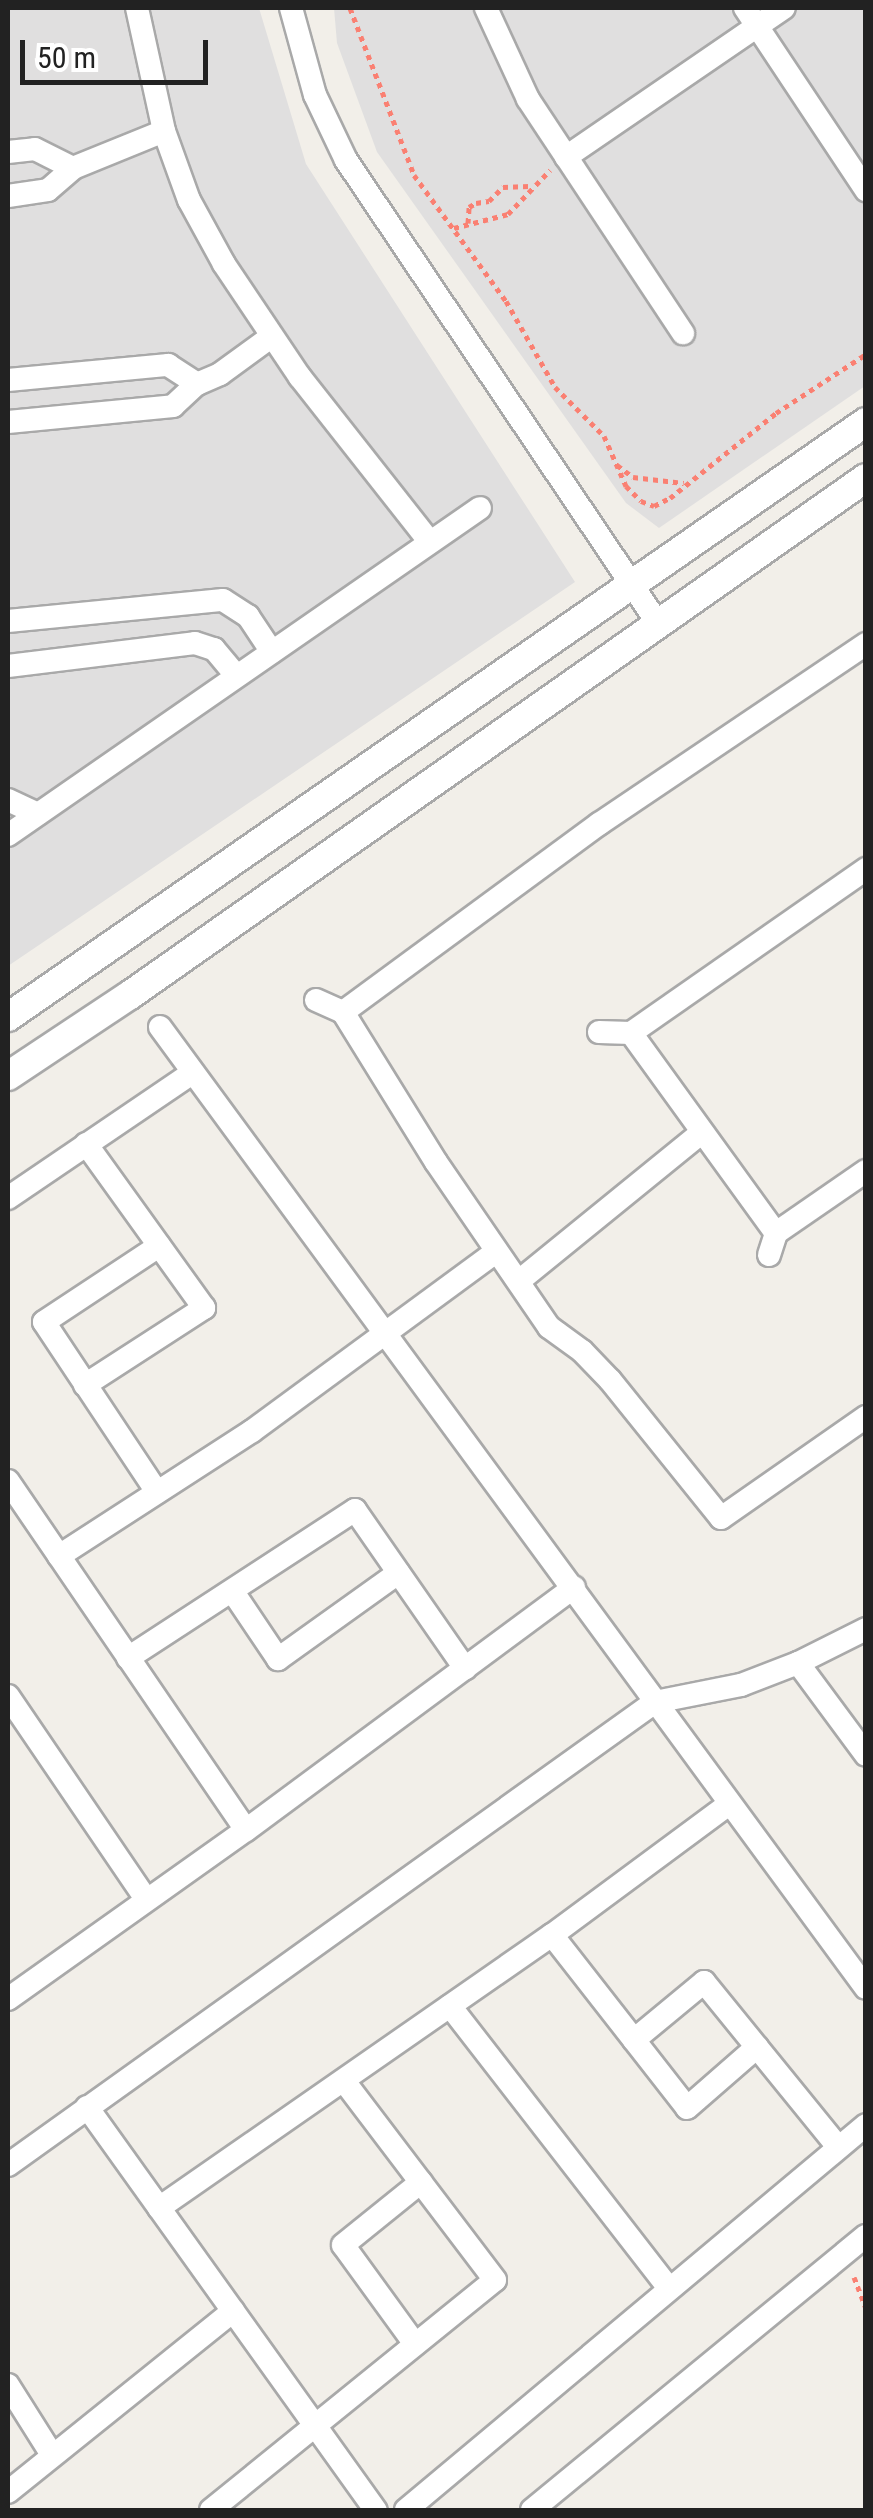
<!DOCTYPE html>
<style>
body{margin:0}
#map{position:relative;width:873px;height:2518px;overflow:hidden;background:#f2efe9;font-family:"Roboto Condensed",sans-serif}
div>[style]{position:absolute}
.residential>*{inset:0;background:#e0dfdf}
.path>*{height:5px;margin-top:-2.5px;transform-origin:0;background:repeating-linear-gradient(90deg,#fa8072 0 5px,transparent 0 10px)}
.roads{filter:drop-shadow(2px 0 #a9a9a9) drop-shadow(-2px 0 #a9a9a9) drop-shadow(0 2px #a9a9a9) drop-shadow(0 -2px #a9a9a9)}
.minor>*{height:22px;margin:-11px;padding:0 11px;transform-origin:11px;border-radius:11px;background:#fff}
.tertiary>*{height:28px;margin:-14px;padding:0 14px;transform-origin:14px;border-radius:14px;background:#fff}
span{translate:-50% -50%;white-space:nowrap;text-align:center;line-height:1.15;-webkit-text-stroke:8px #fff;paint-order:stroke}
.frame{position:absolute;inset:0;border:10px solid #222;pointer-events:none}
.scale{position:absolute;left:20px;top:40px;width:188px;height:45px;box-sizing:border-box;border:5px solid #222;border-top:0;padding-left:12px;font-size:30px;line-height:35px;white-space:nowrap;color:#222;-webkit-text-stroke:8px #fff;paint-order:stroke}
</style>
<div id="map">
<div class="residential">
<i style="clip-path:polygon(8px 8px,259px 8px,306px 164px,575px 582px,8px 966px)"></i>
<i style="clip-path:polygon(334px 8px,865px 8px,865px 386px,659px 528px,626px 503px,377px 152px,337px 43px)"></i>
</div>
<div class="path">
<i style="left:350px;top:8px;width:179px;rotate:69deg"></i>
<i style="left:414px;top:175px;width:156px;rotate:53.9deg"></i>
<i style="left:506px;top:301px;width:99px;rotate:60.3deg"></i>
<i style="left:555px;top:387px;width:69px;rotate:45deg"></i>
<i style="left:604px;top:436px;width:55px;rotate:66.3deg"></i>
<i style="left:626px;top:486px;width:21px;rotate:45deg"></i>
<i style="left:641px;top:501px;width:14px;rotate:21deg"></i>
<i style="left:654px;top:506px;width:18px;rotate:-27deg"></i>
<i style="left:670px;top:498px;width:136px;rotate:-38.7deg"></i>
<i style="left:776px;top:413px;width:108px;rotate:-33.2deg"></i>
<i style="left:468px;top:223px;width:16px;rotate:-86deg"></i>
<i style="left:469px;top:207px;width:8px;rotate:-30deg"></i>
<i style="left:476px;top:203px;width:13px;rotate:-9deg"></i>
<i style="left:489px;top:201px;width:20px;rotate:-45deg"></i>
<i style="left:503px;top:187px;width:27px;rotate:-2deg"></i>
<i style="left:454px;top:228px;width:56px;rotate:-14.5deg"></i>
<i style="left:508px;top:214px;width:61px;rotate:-46.3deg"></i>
<i style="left:617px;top:465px;width:20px;rotate:37deg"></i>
<i style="left:633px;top:477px;width:51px;rotate:6.7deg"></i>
<i style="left:854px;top:2277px;width:34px;rotate:69deg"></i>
</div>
<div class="roads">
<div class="minor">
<i style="left:137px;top:8px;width:126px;rotate:77.6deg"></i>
<i style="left:164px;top:131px;width:73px;rotate:70.1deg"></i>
<i style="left:189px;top:200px;width:73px;rotate:61.3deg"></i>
<i style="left:224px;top:264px;width:136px;rotate:56.1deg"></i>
<i style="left:300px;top:377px;width:210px;rotate:51.8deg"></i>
<i style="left:291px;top:8px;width:90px;rotate:74.6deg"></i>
<i style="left:315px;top:95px;width:72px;rotate:64.5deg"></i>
<i style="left:346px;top:160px;width:557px;rotate:56.05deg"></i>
<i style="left:486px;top:8px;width:100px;rotate:65.2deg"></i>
<i style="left:528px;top:99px;width:281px;rotate:56.5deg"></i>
<i style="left:745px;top:8px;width:219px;rotate:56.4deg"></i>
<i style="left:8px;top:152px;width:27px;rotate:-6deg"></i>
<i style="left:35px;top:149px;width:42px;rotate:26.6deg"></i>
<i style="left:566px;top:157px;width:264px;rotate:-34.4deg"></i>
<i style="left:8px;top:196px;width:40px;rotate:-8.5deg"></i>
<i style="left:48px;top:190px;width:33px;rotate:-41deg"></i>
<i style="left:73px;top:168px;width:98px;rotate:-22.1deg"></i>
<i style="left:8px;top:380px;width:161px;rotate:-5.4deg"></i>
<i style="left:168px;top:365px;width:35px;rotate:33deg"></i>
<i style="left:8px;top:422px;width:166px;rotate:-5.5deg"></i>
<i style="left:173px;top:406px;width:33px;rotate:-43deg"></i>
<i style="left:197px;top:384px;width:25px;rotate:-23deg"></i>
<i style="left:220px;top:374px;width:63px;rotate:-36deg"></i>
<i style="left:8px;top:621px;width:216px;rotate:-5.6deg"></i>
<i style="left:223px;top:600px;width:30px;rotate:33deg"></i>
<i style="left:248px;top:616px;width:43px;rotate:56.3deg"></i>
<i style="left:8px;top:666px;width:188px;rotate:-7deg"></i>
<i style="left:195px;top:643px;width:20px;rotate:18deg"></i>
<i style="left:214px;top:649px;width:35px;rotate:50deg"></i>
<i style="left:8px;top:800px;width:33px;rotate:25deg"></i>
<i style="left:8px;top:835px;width:574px;rotate:-34.71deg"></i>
<i style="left:316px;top:1000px;width:30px;rotate:24deg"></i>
<i style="left:343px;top:1012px;width:176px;rotate:58.2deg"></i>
<i style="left:436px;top:1162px;width:200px;rotate:55.6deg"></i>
<i style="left:549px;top:1327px;width:41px;rotate:36deg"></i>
<i style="left:582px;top:1351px;width:40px;rotate:46deg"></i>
<i style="left:610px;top:1380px;width:177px;rotate:51.2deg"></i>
<i style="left:721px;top:1518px;width:177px;rotate:-34.9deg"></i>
<i style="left:343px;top:1012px;width:318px;rotate:-36.3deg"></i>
<i style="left:599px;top:824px;width:322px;rotate:-34deg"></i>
<i style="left:160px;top:1027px;width:1192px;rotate:53.7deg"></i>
<i style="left:599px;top:1032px;width:32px;rotate:2deg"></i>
<i style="left:631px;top:1033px;width:287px;rotate:-34.9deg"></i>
<i style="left:631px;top:1033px;width:247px;rotate:54.1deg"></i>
<i style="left:8px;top:1198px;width:222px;rotate:-34.2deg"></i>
<i style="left:769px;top:1255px;width:23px;rotate:-72deg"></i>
<i style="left:776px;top:1233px;width:109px;rotate:-34.6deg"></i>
<i style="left:519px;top:1281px;width:233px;rotate:-39.1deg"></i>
<i style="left:85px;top:1385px;width:142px;rotate:-32.9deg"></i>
<i style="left:204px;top:1308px;width:202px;rotate:-125.7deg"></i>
<i style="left:8px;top:1481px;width:422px;rotate:55.7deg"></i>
<i style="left:157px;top:1492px;width:204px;rotate:-123.6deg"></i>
<i style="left:44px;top:1322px;width:138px;rotate:-33.5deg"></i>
<i style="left:59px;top:1556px;width:230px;rotate:-32.9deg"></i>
<i style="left:252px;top:1431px;width:303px;rotate:-36.3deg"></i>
<i style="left:233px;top:1592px;width:81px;rotate:56.1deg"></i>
<i style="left:278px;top:1659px;width:148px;rotate:-35.6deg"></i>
<i style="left:128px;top:1658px;width:271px;rotate:-33.1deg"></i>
<i style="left:355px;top:1510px;width:193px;rotate:55.2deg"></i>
<i style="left:798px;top:1663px;width:114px;rotate:53.5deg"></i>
<i style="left:8px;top:1696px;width:245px;rotate:55.8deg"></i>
<i style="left:552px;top:1935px;width:219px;rotate:52deg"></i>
<i style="left:687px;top:2108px;width:93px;rotate:-41.1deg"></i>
<i style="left:8px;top:1999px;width:292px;rotate:-35.4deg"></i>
<i style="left:246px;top:1830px;width:408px;rotate:-36.5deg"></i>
<i style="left:450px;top:2006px;width:356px;rotate:52.2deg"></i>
<i style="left:634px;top:2040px;width:91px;rotate:-39.6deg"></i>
<i style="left:704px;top:1982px;width:213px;rotate:50.9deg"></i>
<i style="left:87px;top:2107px;width:496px;rotate:54.4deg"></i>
<i style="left:8px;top:2165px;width:796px;rotate:-35.59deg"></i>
<i style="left:655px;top:1702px;width:88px;rotate:-11.2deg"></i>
<i style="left:741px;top:1685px;width:61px;rotate:-21.1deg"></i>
<i style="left:798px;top:1663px;width:76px;rotate:-26.6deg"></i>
<i style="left:159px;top:2208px;width:479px;rotate:-34.8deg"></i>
<i style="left:552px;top:1935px;width:219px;rotate:-36.5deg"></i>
<i style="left:415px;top:2344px;width:122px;rotate:-126deg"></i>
<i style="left:343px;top:2245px;width:100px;rotate:-38.9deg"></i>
<i style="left:8px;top:2385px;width:83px;rotate:57.8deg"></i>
<i style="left:8px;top:2492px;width:289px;rotate:-38.8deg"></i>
<i style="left:211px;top:2510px;width:365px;rotate:-39deg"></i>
<i style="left:495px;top:2280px;width:250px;rotate:-127.2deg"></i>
<i style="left:406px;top:2510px;width:600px;rotate:-39.93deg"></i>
<i style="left:532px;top:2510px;width:432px;rotate:-39.4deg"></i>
</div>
<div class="tertiary">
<i style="left:8px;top:1017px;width:1044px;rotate:-34.74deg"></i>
<i style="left:8px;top:1076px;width:146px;rotate:-33.6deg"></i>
<i style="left:130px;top:995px;width:899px;rotate:-35.09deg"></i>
</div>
</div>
<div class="frame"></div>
<div class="scale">50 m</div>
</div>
